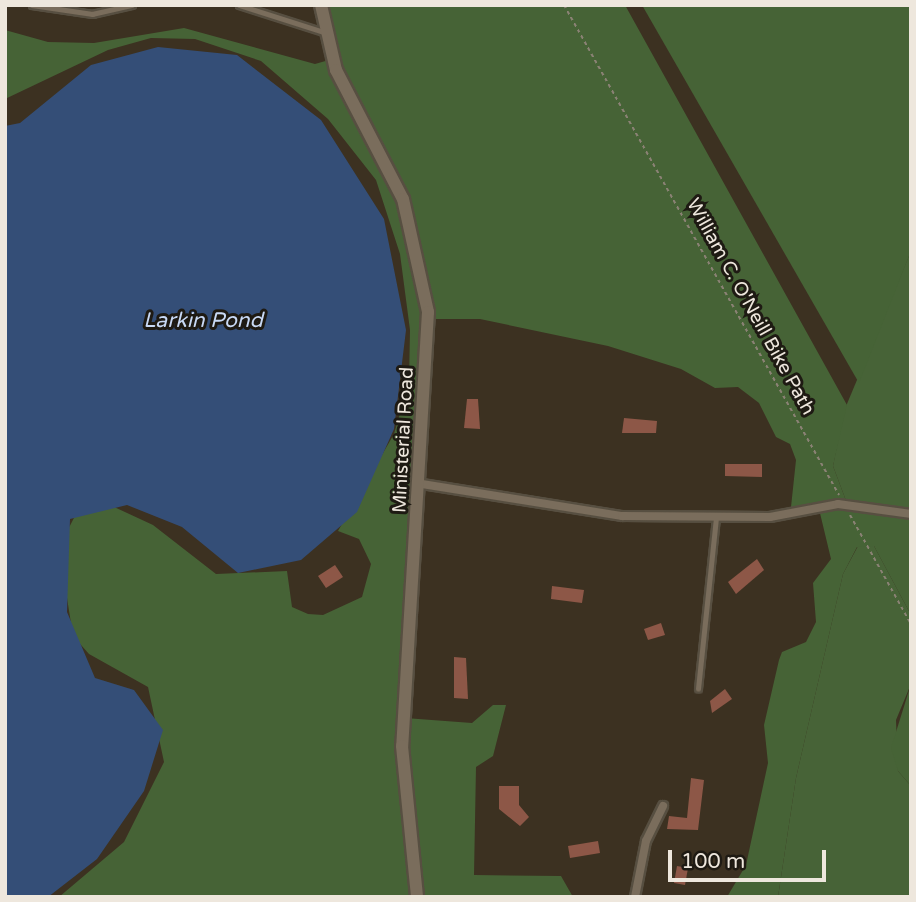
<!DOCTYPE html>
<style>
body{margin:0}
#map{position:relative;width:916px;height:902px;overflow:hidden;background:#3c3121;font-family:"Varela Round",sans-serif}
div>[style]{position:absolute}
.green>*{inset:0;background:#476337}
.forest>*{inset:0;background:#466336}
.water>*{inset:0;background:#344e77}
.building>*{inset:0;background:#8d5747}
.path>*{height:2px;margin-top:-1px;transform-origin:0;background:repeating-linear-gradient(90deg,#8b8275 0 3.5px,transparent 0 7px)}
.roads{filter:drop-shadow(2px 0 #574f41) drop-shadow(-2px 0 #574f41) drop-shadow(0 2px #574f41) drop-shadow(0 -2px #574f41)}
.lane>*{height:4.5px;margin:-2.25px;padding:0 2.25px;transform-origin:2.25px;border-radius:2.25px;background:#7a6d5c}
.street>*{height:8px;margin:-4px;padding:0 4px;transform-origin:4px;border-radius:4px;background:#7a6d5c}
.secondary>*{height:12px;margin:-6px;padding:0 6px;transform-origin:6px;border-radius:6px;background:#7a6d5c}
span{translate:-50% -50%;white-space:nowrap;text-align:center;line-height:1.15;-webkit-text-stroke:6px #1e1a13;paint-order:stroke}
.street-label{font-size:19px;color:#eee7dd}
.water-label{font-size:21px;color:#c8d9f5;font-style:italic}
.frame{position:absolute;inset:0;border:7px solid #eee7dd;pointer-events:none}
.scale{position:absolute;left:668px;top:850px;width:158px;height:32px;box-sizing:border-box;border:4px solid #eee7dd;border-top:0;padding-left:9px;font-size:21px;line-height:24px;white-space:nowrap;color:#eee7dd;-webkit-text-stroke:5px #1e1a13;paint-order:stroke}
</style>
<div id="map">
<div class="green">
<i style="clip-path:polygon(911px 251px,911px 517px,848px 506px,833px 466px,844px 411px)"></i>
<i style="clip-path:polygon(858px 546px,874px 546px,911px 615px,911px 684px,896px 720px,898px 771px,911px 786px,911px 897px,778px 897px,796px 778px,843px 574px)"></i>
</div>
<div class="forest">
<i style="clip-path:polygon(321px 5px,625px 5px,847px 405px,833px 466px,848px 506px,911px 517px,911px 615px,874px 546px,857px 547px,843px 574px,796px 778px,778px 897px,727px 897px,746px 865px,768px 763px,764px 725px,779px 660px,782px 652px,806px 642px,816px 622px,813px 583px,831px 559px,819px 509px,791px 507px,796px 460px,790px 444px,776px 437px,759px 403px,738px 387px,715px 388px,681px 369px,608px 346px,480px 319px,435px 319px,428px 334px,405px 718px,472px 723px,493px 705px,506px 705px,493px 756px,476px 767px,474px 875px,561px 876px,573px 897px,59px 897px,124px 842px,164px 762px,148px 687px,89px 654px,73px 636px,59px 547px,76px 514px,112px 506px,153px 525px,216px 574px,287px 571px,292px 607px,308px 614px,323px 615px,362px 597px,371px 564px,359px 539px,338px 531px,394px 434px,409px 382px,410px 330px,400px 254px,376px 180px,328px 119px,261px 61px,195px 39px,151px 38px,108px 50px,5px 99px,5px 30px,48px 42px,94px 43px,184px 28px,315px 64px,329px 60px)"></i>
<i style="clip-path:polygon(642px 5px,911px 5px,911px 251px,859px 383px)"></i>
<i style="clip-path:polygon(911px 684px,911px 786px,898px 771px,891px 748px)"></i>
</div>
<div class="water">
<i style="clip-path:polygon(158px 47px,237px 55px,321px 120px,384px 219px,406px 330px,394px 429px,357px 512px,301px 560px,238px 573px,182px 527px,127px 505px,70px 519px,67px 612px,95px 678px,134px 690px,163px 730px,144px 791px,97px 859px,48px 897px,5px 897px,5px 126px,20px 123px,91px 65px)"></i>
</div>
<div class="building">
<i style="clip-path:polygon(467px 399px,478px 399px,480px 429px,464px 428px)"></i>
<i style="clip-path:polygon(624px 418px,657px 421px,656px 433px,622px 433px)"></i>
<i style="clip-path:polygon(725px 464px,762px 464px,762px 477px,725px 476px)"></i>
<i style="clip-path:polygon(757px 559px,764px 570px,736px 594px,728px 582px)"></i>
<i style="clip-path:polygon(335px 565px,343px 577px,326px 588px,318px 576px)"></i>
<i style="clip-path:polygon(552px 586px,584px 590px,582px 603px,551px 599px)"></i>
<i style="clip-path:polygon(661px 623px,665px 635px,648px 640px,644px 629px)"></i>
<i style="clip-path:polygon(454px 657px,466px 658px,468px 699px,454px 698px)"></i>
<i style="clip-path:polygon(725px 689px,732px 699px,712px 713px,710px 701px)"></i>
<i style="clip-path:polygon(691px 778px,704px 780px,698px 830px,667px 829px,669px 816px,687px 818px)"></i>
<i style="clip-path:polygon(499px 786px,519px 786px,519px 805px,529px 817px,520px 826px,499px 809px)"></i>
<i style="clip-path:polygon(598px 841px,600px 853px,570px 858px,568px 846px)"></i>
<i style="clip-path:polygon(677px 866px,688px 868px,685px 885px,674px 883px)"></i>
</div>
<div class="path">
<i style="left:564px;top:5px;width:562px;rotate:60.7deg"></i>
<i style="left:850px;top:515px;width:125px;rotate:60.8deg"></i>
</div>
<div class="roads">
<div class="lane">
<i style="left:32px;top:5px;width:61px;rotate:8.5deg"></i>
<i style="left:92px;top:14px;width:41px;rotate:-12.7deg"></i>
<i style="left:239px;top:5px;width:89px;rotate:17.6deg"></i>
<i style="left:698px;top:689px;width:172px;rotate:-84deg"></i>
</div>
<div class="street">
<i style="left:422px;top:484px;width:203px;rotate:9.1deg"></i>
<i style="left:622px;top:516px;width:148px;rotate:0.4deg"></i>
<i style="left:770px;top:517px;width:69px;rotate:-10.8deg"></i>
<i style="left:838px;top:504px;width:74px;rotate:7.8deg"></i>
<i style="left:635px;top:897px;width:57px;rotate:-78.9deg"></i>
<i style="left:646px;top:841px;width:39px;rotate:-64deg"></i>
</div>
<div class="secondary">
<i style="left:321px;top:5px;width:67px;rotate:77deg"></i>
<i style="left:336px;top:70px;width:145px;rotate:62.6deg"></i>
<i style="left:403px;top:199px;width:116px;rotate:77.5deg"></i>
<i style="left:428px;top:312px;width:435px;rotate:93.4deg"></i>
<i style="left:402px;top:746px;width:152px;rotate:84.3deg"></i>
</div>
</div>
<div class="street-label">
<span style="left:750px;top:307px;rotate:61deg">William C. O'Neill Bike Path</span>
<span style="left:404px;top:440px;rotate:-87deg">Ministerial Road</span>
</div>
<div class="water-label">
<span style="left:203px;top:321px">Larkin Pond</span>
</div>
<div class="frame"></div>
<div class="scale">100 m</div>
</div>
